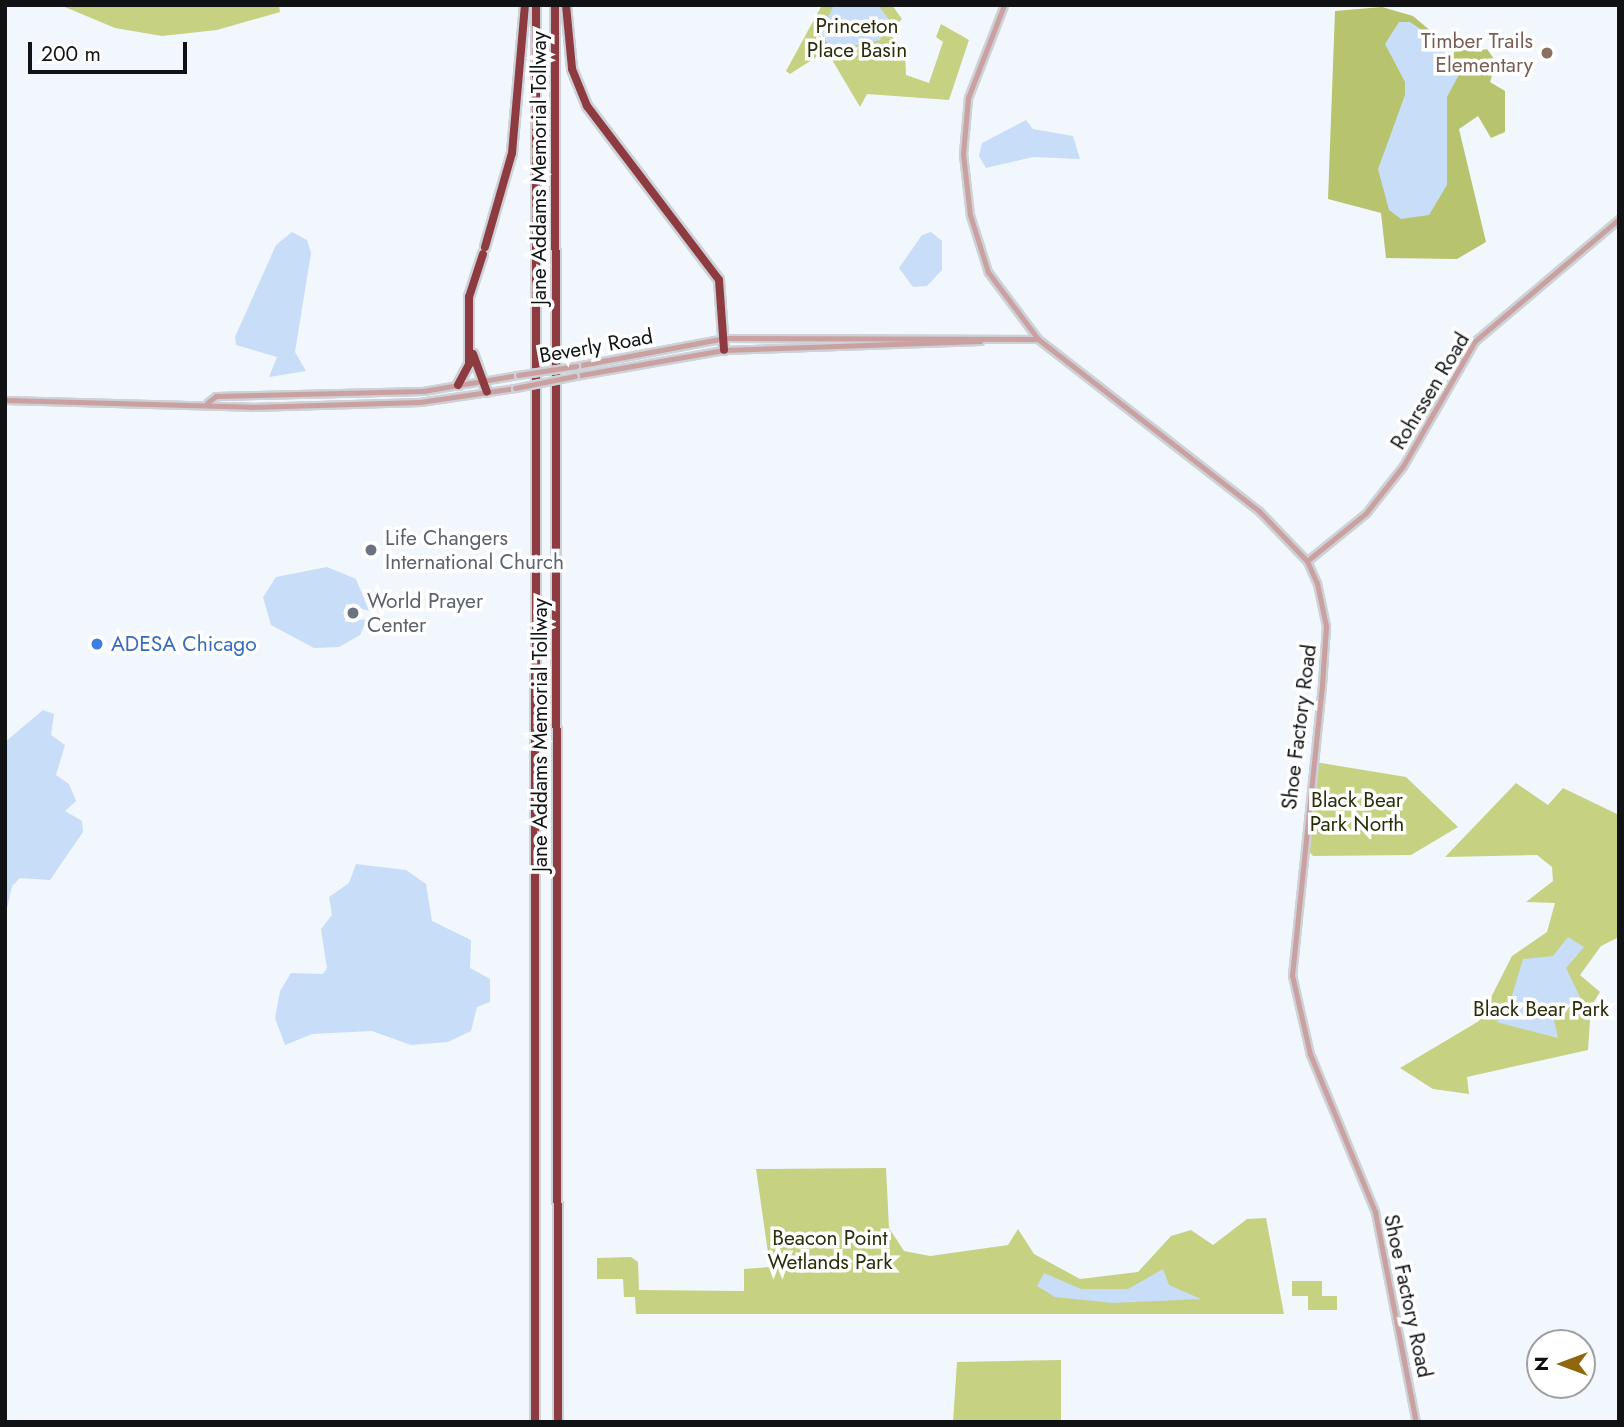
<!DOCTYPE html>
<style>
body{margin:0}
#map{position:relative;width:1624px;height:1427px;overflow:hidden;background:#f1f7fd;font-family:Jost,sans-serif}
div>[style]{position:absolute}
.green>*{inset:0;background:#c6d182}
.forest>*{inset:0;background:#b8c36d}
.water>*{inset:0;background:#c7ddf8}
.roads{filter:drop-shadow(2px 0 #cdd2d8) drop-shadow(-2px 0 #cdd2d8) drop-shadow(0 2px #cdd2d8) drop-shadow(0 -2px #cdd2d8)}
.tertiary>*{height:5px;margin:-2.5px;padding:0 2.5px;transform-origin:2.5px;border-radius:2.5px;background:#caa0a0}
.motorway>*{height:8px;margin:-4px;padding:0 4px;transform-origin:4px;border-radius:4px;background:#8d3b41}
.bridges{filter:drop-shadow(2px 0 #cdd2d8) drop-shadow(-2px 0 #cdd2d8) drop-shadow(0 2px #cdd2d8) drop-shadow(0 -2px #cdd2d8)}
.tertiary-bridge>*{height:5px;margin:-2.5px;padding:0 2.5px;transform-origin:2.5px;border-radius:2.5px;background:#caa0a0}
.dots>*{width:19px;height:19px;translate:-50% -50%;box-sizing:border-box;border:4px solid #fff;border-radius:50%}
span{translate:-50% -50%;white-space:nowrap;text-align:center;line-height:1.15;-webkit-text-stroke:7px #fff;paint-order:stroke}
.park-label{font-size:21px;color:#2a2e08}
.education-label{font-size:21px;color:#785e54}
.right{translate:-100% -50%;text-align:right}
.street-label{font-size:21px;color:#101214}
.worship-label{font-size:21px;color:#5b616d}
.left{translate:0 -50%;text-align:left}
.shop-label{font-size:21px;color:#366cbe}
.frame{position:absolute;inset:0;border:7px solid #101214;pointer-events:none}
.north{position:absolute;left:1526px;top:1329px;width:70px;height:70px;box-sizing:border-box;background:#fff;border:2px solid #9fa0a1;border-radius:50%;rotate:270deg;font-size:19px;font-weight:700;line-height:28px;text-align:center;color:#101214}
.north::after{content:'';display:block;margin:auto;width:24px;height:32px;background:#90670f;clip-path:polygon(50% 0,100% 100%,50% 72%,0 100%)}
.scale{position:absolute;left:28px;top:42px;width:159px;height:32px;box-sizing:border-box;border:4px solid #101214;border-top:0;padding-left:9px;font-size:21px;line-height:24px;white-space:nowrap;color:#101214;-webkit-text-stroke:5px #fff;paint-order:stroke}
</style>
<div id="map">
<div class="green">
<i style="clip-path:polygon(60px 5px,279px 5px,280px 12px,217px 30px,162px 36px,115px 28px)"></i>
<i style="clip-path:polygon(822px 5px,892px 5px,902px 19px,889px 33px,905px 52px,906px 75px,929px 83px,943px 42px,936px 37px,941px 24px,969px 40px,949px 100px,867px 94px,860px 107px,831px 58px,821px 54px,790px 74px,786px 71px)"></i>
<i style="clip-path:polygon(1315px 762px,1406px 777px,1458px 827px,1411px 855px,1313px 856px,1307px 849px)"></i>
<i style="clip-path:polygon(1516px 783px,1548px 805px,1563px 788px,1619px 815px,1619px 937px,1601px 946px,1580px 975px,1600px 992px,1591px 1006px,1588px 1050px,1467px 1077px,1469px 1094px,1433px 1089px,1400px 1068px,1479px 1021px,1512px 956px,1547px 932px,1555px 903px,1526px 902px,1553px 881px,1552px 867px,1537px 855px,1445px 857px)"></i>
<i style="clip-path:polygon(886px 1168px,889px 1228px,904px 1251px,930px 1256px,1008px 1245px,1018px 1229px,1034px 1254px,1080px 1279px,1138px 1272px,1171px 1236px,1191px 1230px,1213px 1245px,1247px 1219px,1266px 1218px,1284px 1314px,636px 1314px,635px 1297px,624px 1297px,623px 1279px,597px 1279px,597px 1258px,631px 1257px,638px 1262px,639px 1290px,744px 1291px,744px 1269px,770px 1267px,756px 1169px)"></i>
<i style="clip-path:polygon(1292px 1281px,1322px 1281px,1322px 1296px,1337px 1296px,1337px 1310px,1308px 1310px,1308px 1296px,1292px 1296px)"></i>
<i style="clip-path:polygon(1061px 1360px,1061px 1422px,953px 1422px,957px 1362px)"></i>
</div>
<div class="forest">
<i style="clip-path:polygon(1382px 7px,1413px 16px,1452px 49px,1458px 40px,1478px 51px,1487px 49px,1496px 62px,1490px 82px,1505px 91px,1505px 132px,1491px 138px,1478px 116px,1459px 129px,1486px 242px,1457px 259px,1386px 258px,1381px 213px,1328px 199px,1335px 11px)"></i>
</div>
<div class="water">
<i style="clip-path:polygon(834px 5px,878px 5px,888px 18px,880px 40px,833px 50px,820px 34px)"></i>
<i style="clip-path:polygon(1399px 22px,1410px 22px,1448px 48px,1461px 71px,1447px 97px,1447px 185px,1429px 215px,1401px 219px,1389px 210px,1378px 169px,1405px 95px,1405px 82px,1385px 44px)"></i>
<i style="clip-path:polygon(1026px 120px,1033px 129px,1073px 136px,1080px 159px,1033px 157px,986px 168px,979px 156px,982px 143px)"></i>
<i style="clip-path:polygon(292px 232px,307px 240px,311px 253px,295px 352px,306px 371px,269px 377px,277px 357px,236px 345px,235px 337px,276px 245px)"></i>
<i style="clip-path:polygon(931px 232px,942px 241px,942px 270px,927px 286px,913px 287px,899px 268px,922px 235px)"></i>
<i style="clip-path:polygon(327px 567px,356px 579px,369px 611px,346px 604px,345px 622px,367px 619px,360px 635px,339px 647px,314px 648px,271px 625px,263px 597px,276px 577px)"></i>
<i style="clip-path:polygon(43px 710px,54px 714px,51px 735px,65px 745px,56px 775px,69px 784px,76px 801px,65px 811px,82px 821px,83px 832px,50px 880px,20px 878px,12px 886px,5px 918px,5px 742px)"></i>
<i style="clip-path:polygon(356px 864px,406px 870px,426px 884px,432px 921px,471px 940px,470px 968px,490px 979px,490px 1002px,477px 1007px,471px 1031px,448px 1042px,411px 1045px,372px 1031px,312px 1034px,285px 1045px,275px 1018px,280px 991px,291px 973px,323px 974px,327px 968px,321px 929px,332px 915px,329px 897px,349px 883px)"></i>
<i style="clip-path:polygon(1568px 937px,1584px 947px,1566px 968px,1580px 997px,1578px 1007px,1564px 1006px,1553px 1015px,1558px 1038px,1496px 1022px,1518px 1010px,1511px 999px,1523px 959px,1553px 956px)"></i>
<i style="clip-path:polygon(1163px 1269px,1169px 1285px,1201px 1299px,1113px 1303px,1055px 1297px,1037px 1286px,1044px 1273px,1081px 1289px,1128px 1289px)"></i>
</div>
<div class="roads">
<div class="tertiary">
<i style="left:1004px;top:5px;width:100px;rotate:111.2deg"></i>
<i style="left:968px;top:98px;width:56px;rotate:95.1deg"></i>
<i style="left:963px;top:154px;width:61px;rotate:83.5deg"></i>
<i style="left:970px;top:215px;width:60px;rotate:72.5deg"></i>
<i style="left:988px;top:272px;width:84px;rotate:53.3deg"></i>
<i style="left:1038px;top:339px;width:280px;rotate:37.9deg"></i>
<i style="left:1259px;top:511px;width:69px;rotate:46.2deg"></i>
<i style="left:1307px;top:561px;width:24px;rotate:66deg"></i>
<i style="left:1317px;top:583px;width:44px;rotate:78.2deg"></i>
<i style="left:1326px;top:626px;width:59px;rotate:93.9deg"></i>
<i style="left:1322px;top:685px;width:292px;rotate:95.9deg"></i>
<i style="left:1292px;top:975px;width:81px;rotate:77.2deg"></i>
<i style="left:1310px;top:1054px;width:171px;rotate:67.6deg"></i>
<i style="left:1375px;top:1212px;width:214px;rotate:79deg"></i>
<i style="left:576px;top:366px;width:152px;rotate:-10.6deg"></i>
<i style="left:725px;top:338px;width:313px;rotate:0.2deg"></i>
<i style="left:575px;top:376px;width:151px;rotate:-9.9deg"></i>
<i style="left:724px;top:350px;width:256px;rotate:-2deg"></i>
<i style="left:5px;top:400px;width:246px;rotate:1.6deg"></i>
<i style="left:251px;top:407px;width:169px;rotate:-1.7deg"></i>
<i style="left:420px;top:402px;width:96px;rotate:-8.4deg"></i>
<i style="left:207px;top:403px;width:11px;rotate:-38deg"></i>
<i style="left:216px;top:396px;width:207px;rotate:-1.4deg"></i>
<i style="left:423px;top:391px;width:96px;rotate:-9.6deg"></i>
<i style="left:1307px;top:561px;width:76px;rotate:-39.1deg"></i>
<i style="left:1366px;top:513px;width:60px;rotate:-51.8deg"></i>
<i style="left:1403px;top:466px;width:144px;rotate:-60.1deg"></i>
<i style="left:1475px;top:341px;width:189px;rotate:-40.3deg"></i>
</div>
<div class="motorway">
<i style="left:555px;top:5px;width:1417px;rotate:89.88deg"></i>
<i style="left:566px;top:5px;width:64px;rotate:84.6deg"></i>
<i style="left:572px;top:69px;width:40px;rotate:68deg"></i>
<i style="left:587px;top:106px;width:218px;rotate:52.8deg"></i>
<i style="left:719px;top:280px;width:70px;rotate:85.9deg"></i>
<i style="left:485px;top:247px;width:98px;rotate:-74deg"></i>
<i style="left:512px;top:153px;width:149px;rotate:-85deg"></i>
<i style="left:473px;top:354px;width:40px;rotate:69.8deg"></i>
<i style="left:458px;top:385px;width:24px;rotate:-62deg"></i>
<i style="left:469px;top:364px;width:67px;rotate:-90deg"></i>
<i style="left:469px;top:297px;width:45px;rotate:-72deg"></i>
<i style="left:535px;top:1422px;width:1417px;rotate:-89.96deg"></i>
</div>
</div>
<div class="bridges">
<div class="tertiary-bridge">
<i style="left:518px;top:375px;width:59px;rotate:-8.8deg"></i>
<i style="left:515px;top:388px;width:61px;rotate:-11.3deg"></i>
</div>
</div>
<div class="dots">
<i style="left:1547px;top:53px;background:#8d6e63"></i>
<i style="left:371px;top:550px;background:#6b7280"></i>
<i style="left:353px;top:613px;background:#6b7280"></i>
<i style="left:97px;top:644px;background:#3f7fe0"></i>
</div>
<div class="park-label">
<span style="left:857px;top:38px">Princeton<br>Place Basin</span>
<span style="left:1357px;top:812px">Black Bear<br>Park North</span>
<span style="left:1541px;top:1009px">Black Bear Park</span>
<span style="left:830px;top:1250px">Beacon Point<br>Wetlands Park</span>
</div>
<div class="education-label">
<span class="right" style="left:1533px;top:53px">Timber Trails<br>Elementary</span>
</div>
<div class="street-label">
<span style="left:539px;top:168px;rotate:-90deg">Jane Addams Memorial Tollway</span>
<span style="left:596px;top:346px;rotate:-10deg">Beverly Road</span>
<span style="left:1430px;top:391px;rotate:-59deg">Rohrssen Road</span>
<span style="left:1299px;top:727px;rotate:-83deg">Shoe Factory Road</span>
<span style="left:540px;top:735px;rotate:-90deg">Jane Addams Memorial Tollway</span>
<span style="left:1408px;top:1296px;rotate:78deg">Shoe Factory Road</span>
</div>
<div class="worship-label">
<span class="left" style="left:385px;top:550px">Life Changers<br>International Church</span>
<span class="left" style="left:367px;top:613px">World Prayer<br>Center</span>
</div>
<div class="shop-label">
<span class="left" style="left:111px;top:644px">ADESA Chicago</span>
</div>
<div class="frame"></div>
<div class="north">N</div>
<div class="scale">200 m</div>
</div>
